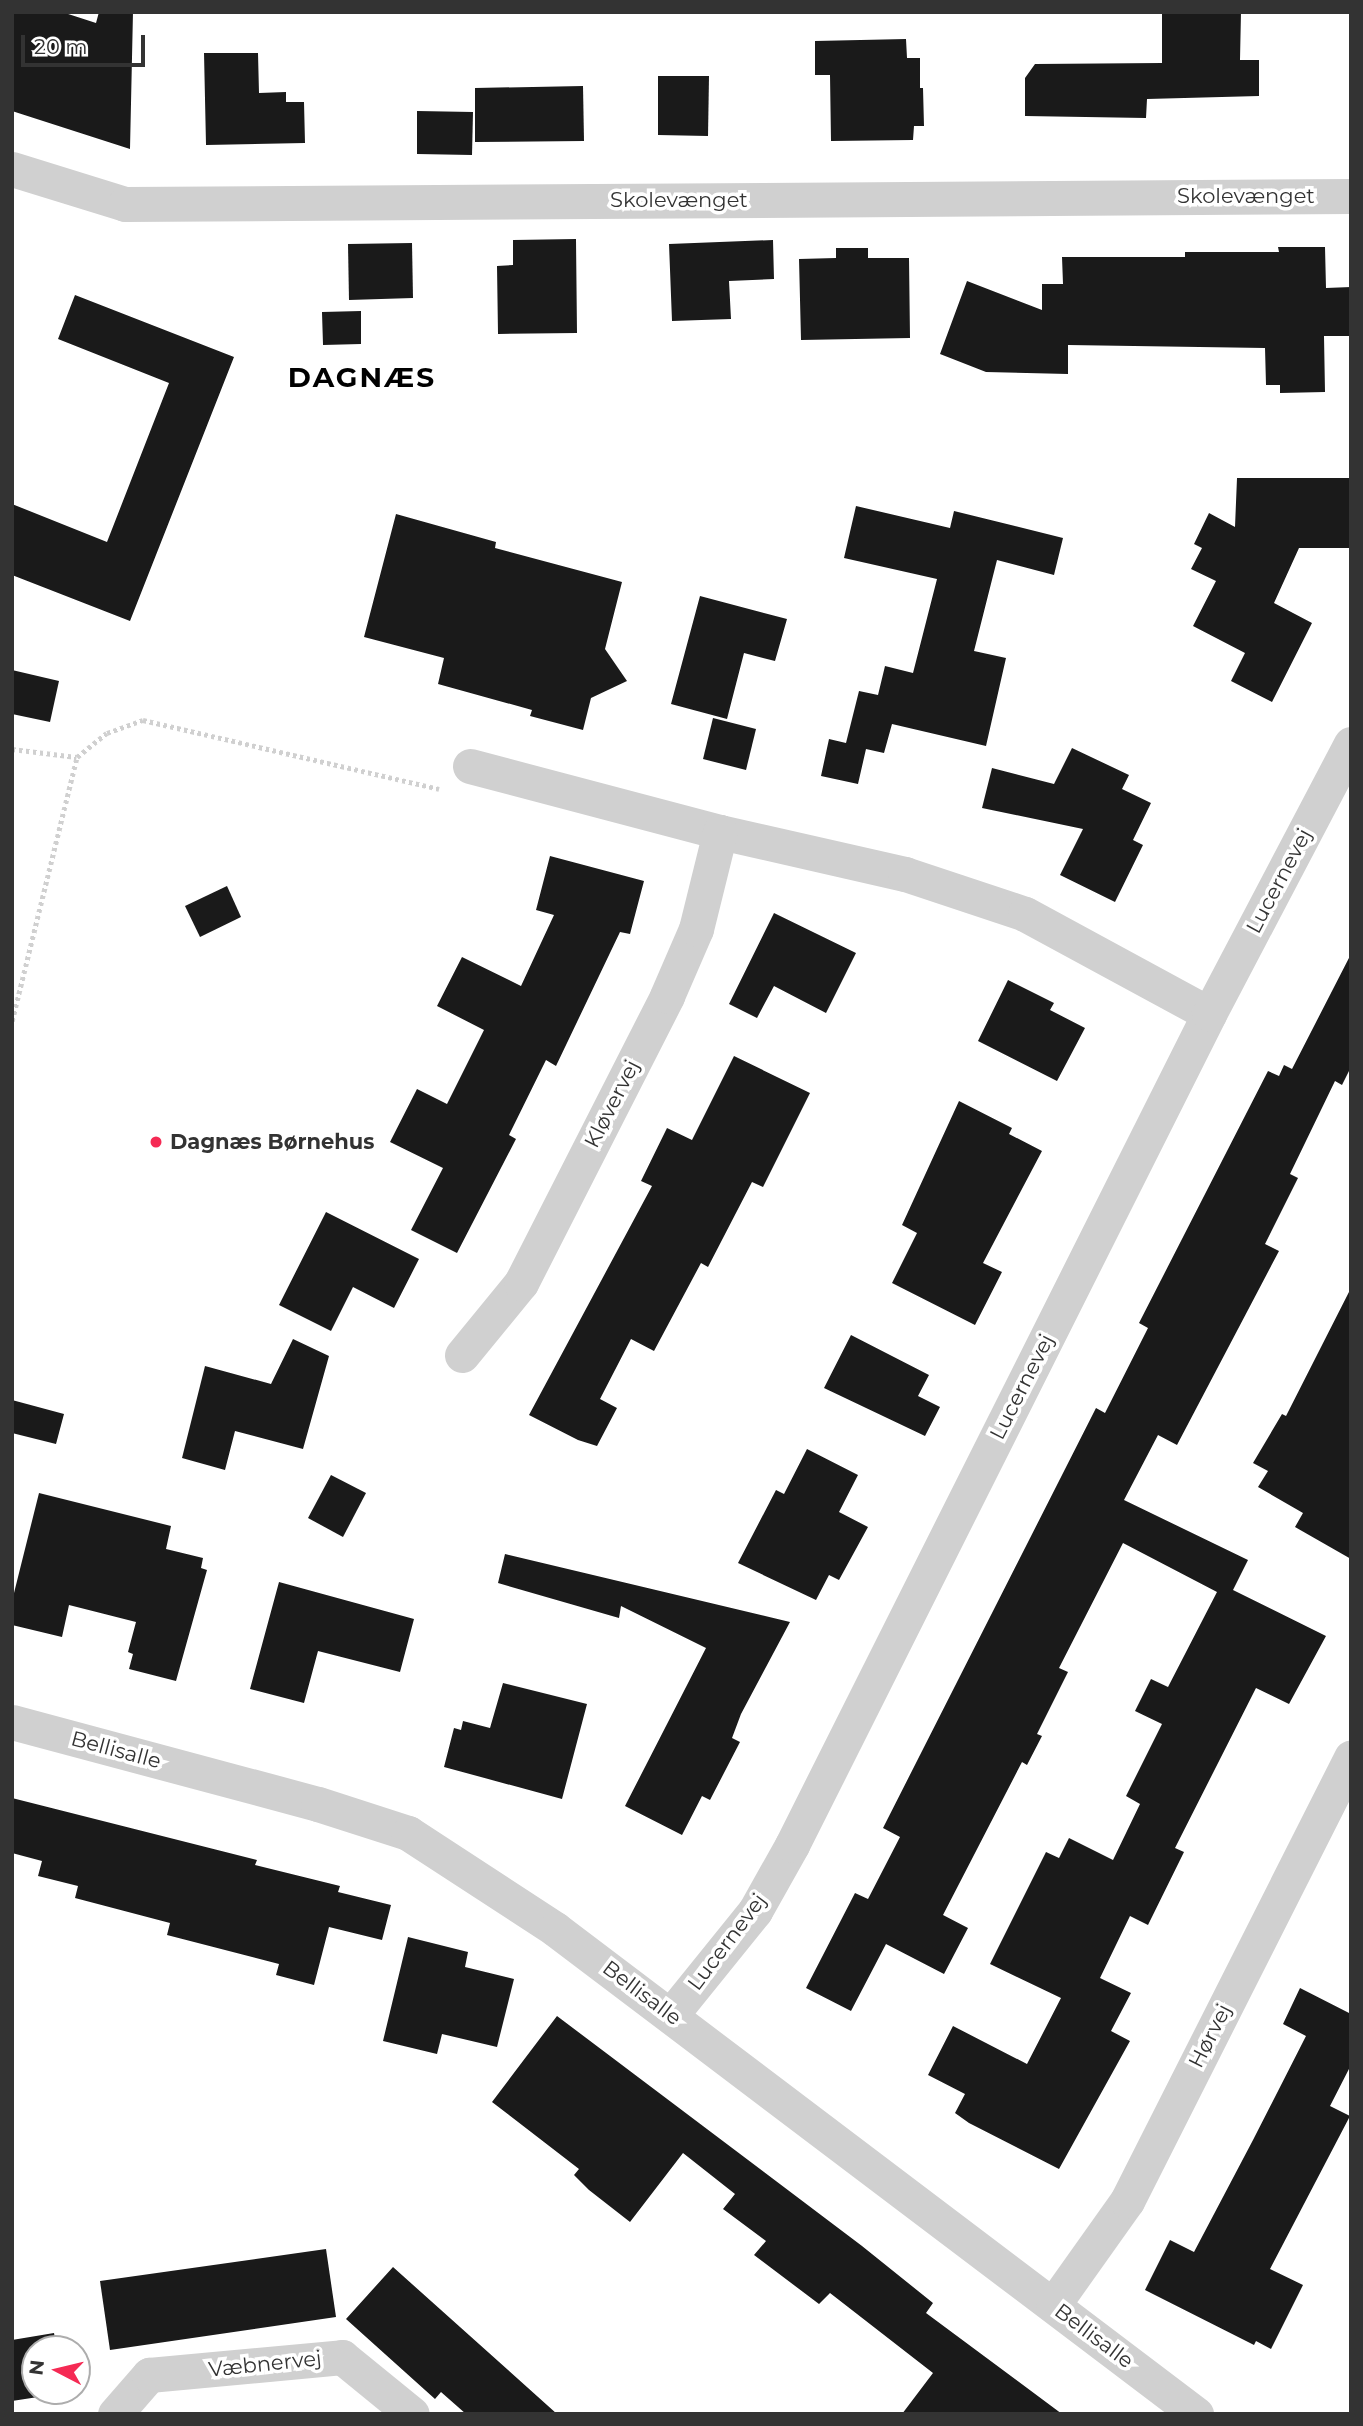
<!DOCTYPE html>
<meta charset="utf-8">
<style>
body{margin:0}
#map{position:relative;width:1363px;height:2426px;overflow:hidden;background:#fff;font-family:Montserrat,sans-serif}
div>[style]{position:absolute}
.building>*{inset:0;background:#1a1a1a}
.path>*{height:4.5px;margin-top:-2.25px;transform-origin:0;background:repeating-linear-gradient(90deg,#d0d0d0 0 3.5px,transparent 0 7px)}
.street>*{height:35px;margin:-17.5px;padding:0 17.5px;transform-origin:17.5px;border-radius:17.5px;background:#d0d0d0}
.dots>*{width:19px;height:19px;translate:-50% -50%;box-sizing:border-box;border:4px solid #fff;border-radius:50%}
span{translate:-50% -50%;white-space:nowrap;text-align:center;line-height:1.15;-webkit-text-stroke:7px #fff;paint-order:stroke}
.street-label{font-size:21px;color:#333}
.poi-label{font-size:21px;color:#333;font-weight:700}
.left{translate:0 -50%;text-align:left}
.district-label{font-size:28px;color:#000;font-weight:700;letter-spacing:2px}
.frame{position:absolute;inset:0;border:14px solid #333;pointer-events:none}
.north{position:absolute;left:21px;top:2335px;width:70px;height:70px;box-sizing:border-box;background:#fff;border:2px solid #adadad;border-radius:50%;rotate:277deg;font-size:19px;font-weight:700;line-height:28px;text-align:center;color:#333}
.north::after{content:'';display:block;margin:auto;width:24px;height:32px;background:#f52a54;clip-path:polygon(50% 0,100% 100%,50% 72%,0 100%)}
.scale{position:absolute;left:21px;top:35px;width:124px;height:32px;box-sizing:border-box;border:4px solid #333;border-top:0;padding-left:9px;font-size:21px;line-height:24px;white-space:nowrap;color:#333;-webkit-text-stroke:5px #fff;paint-order:stroke}
</style>
<div id="map">
<div class="building">
<i style="clip-path:polygon(12px 12px,62px 12px,96px 23px,99px 12px,133px 12px,130px 149px,12px 111px)"></i>
<i style="clip-path:polygon(1162px 12px,1241px 12px,1240px 60px,1259px 60px,1259px 96px,1147px 99px,1146px 118px,1025px 116px,1025px 78px,1035px 64px,1162px 63px)"></i>
<i style="clip-path:polygon(906px 39px,907px 58px,920px 58px,920px 88px,923px 88px,924px 126px,914px 126px,913px 140px,831px 141px,830px 75px,815px 75px,815px 41px)"></i>
<i style="clip-path:polygon(204px 53px,258px 53px,259px 93px,286px 92px,286px 102px,304px 102px,305px 143px,206px 145px)"></i>
<i style="clip-path:polygon(658px 76px,709px 76px,708px 136px,658px 135px)"></i>
<i style="clip-path:polygon(583px 86px,584px 141px,475px 142px,475px 88px)"></i>
<i style="clip-path:polygon(417px 111px,473px 112px,472px 155px,417px 154px)"></i>
<i style="clip-path:polygon(576px 239px,577px 333px,498px 334px,497px 266px,513px 265px,513px 240px)"></i>
<i style="clip-path:polygon(773px 240px,774px 279px,729px 281px,731px 319px,672px 321px,669px 244px)"></i>
<i style="clip-path:polygon(412px 243px,413px 298px,349px 300px,348px 244px)"></i>
<i style="clip-path:polygon(1278px 247px,1325px 247px,1326px 288px,1351px 287px,1351px 336px,1324px 336px,1325px 392px,1280px 393px,1280px 385px,1266px 385px,1265px 348px,1068px 345px,1068px 374px,986px 372px,940px 354px,967px 281px,1042px 310px,1042px 284px,1063px 284px,1062px 257px,1185px 257px,1185px 252px,1279px 252px)"></i>
<i style="clip-path:polygon(836px 248px,868px 248px,868px 258px,909px 258px,910px 338px,801px 340px,799px 259px,836px 258px)"></i>
<i style="clip-path:polygon(75px 295px,234px 357px,130px 621px,12px 575px,12px 504px,107px 542px,169px 383px,58px 339px)"></i>
<i style="clip-path:polygon(361px 311px,361px 344px,323px 345px,322px 312px)"></i>
<i style="clip-path:polygon(1237px 478px,1351px 478px,1351px 548px,1299px 548px,1274px 603px,1312px 623px,1272px 702px,1231px 681px,1245px 653px,1193px 626px,1216px 581px,1191px 569px,1202px 548px,1194px 544px,1209px 513px,1235px 527px)"></i>
<i style="clip-path:polygon(856px 506px,950px 528px,954px 511px,1063px 538px,1054px 575px,997px 560px,974px 651px,1006px 658px,986px 746px,892px 724px,884px 753px,866px 749px,858px 784px,821px 776px,829px 739px,846px 743px,859px 691px,878px 695px,885px 666px,913px 673px,937px 579px,844px 558px)"></i>
<i style="clip-path:polygon(396px 514px,496px 542px,495px 548px,622px 582px,605px 649px,627px 681px,591px 698px,583px 730px,530px 716px,532px 710px,438px 684px,444px 658px,364px 637px)"></i>
<i style="clip-path:polygon(700px 596px,787px 619px,775px 661px,744px 653px,727px 719px,671px 704px)"></i>
<i style="clip-path:polygon(12px 670px,59px 681px,50px 722px,12px 714px)"></i>
<i style="clip-path:polygon(713px 718px,756px 729px,746px 770px,703px 759px)"></i>
<i style="clip-path:polygon(1072px 748px,1129px 775px,1122px 789px,1151px 803px,1133px 840px,1143px 845px,1115px 902px,1060px 875px,1083px 829px,982px 808px,992px 768px,1054px 784px)"></i>
<i style="clip-path:polygon(550px 856px,644px 881px,630px 934px,620px 932px,556px 1066px,546px 1060px,509px 1135px,516px 1139px,457px 1253px,411px 1230px,443px 1168px,390px 1142px,417px 1089px,447px 1104px,484px 1030px,437px 1006px,462px 957px,521px 986px,554px 915px,536px 910px)"></i>
<i style="clip-path:polygon(227px 886px,241px 917px,200px 937px,185px 906px)"></i>
<i style="clip-path:polygon(774px 913px,856px 953px,826px 1013px,774px 986px,757px 1018px,729px 1004px)"></i>
<i style="clip-path:polygon(1351px 954px,1351px 1067px,1342px 1085px,1335px 1081px,1290px 1174px,1298px 1178px,1265px 1244px,1279px 1251px,1177px 1445px,1158px 1435px,1124px 1500px,1248px 1560px,1233px 1590px,1326px 1636px,1289px 1704px,1256px 1688px,1175px 1848px,1184px 1852px,1148px 1925px,1130px 1916px,1100px 1978px,1131px 1993px,1111px 2031px,1130px 2041px,1059px 2169px,969px 2123px,955px 2113px,965px 2094px,928px 2075px,953px 2026px,1027px 2064px,1061px 1998px,990px 1964px,1046px 1852px,1059px 1858px,1069px 1838px,1113px 1860px,1140px 1804px,1126px 1796px,1162px 1724px,1135px 1711px,1151px 1679px,1168px 1687px,1217px 1592px,1123px 1543px,1059px 1668px,1068px 1672px,1037px 1734px,1042px 1736px,1027px 1765px,1022px 1762px,943px 1915px,968px 1928px,944px 1974px,886px 1944px,851px 2011px,806px 1988px,855px 1893px,868px 1899px,900px 1837px,883px 1828px,1096px 1408px,1105px 1413px,1148px 1328px,1139px 1323px,1268px 1071px,1279px 1076px,1284px 1065px,1292px 1069px)"></i>
<i style="clip-path:polygon(1008px 980px,1054px 1003px,1050px 1010px,1085px 1028px,1057px 1081px,978px 1041px)"></i>
<i style="clip-path:polygon(734px 1056px,810px 1093px,763px 1187px,752px 1182px,708px 1267px,701px 1263px,654px 1351px,631px 1339px,600px 1399px,617px 1408px,597px 1446px,578px 1440px,529px 1415px,652px 1186px,641px 1181px,667px 1128px,692px 1140px)"></i>
<i style="clip-path:polygon(959px 1101px,1012px 1128px,1009px 1134px,1042px 1151px,983px 1263px,1002px 1272px,975px 1325px,892px 1283px,917px 1233px,902px 1225px)"></i>
<i style="clip-path:polygon(326px 1212px,419px 1259px,394px 1308px,353px 1287px,331px 1331px,279px 1305px)"></i>
<i style="clip-path:polygon(1351px 1288px,1351px 1559px,1295px 1527px,1303px 1513px,1258px 1487px,1268px 1471px,1253px 1463px,1282px 1414px,1286px 1416px)"></i>
<i style="clip-path:polygon(851px 1335px,929px 1375px,918px 1396px,940px 1407px,925px 1436px,824px 1388px)"></i>
<i style="clip-path:polygon(293px 1339px,329px 1356px,303px 1449px,235px 1431px,225px 1470px,182px 1458px,205px 1366px,271px 1384px)"></i>
<i style="clip-path:polygon(12px 1400px,64px 1414px,56px 1444px,12px 1433px)"></i>
<i style="clip-path:polygon(807px 1449px,858px 1475px,839px 1512px,868px 1527px,839px 1580px,829px 1575px,816px 1600px,738px 1563px,776px 1490px,784px 1494px)"></i>
<i style="clip-path:polygon(331px 1475px,366px 1493px,343px 1537px,308px 1518px)"></i>
<i style="clip-path:polygon(39px 1493px,171px 1526px,166px 1549px,203px 1558px,201px 1568px,207px 1570px,176px 1681px,129px 1669px,133px 1654px,128px 1652px,136px 1622px,69px 1605px,62px 1637px,12px 1625px,12px 1601px)"></i>
<i style="clip-path:polygon(505px 1554px,790px 1622px,741px 1714px,732px 1738px,740px 1742px,710px 1800px,702px 1796px,682px 1835px,625px 1806px,706px 1648px,621px 1606px,619px 1618px,498px 1583px)"></i>
<i style="clip-path:polygon(279px 1582px,414px 1619px,400px 1672px,318px 1651px,304px 1703px,250px 1689px)"></i>
<i style="clip-path:polygon(503px 1683px,587px 1704px,562px 1799px,444px 1767px,454px 1728px,461px 1730px,463px 1721px,490px 1728px)"></i>
<i style="clip-path:polygon(12px 1798px,257px 1860px,255px 1865px,340px 1886px,338px 1892px,391px 1905px,382px 1940px,329px 1927px,314px 1985px,276px 1975px,279px 1964px,167px 1935px,170px 1923px,75px 1898px,78px 1886px,38px 1876px,42px 1861px,12px 1853px)"></i>
<i style="clip-path:polygon(408px 1937px,468px 1952px,465px 1967px,514px 1979px,497px 2047px,442px 2034px,437px 2054px,383px 2041px)"></i>
<i style="clip-path:polygon(1300px 1988px,1351px 2014px,1351px 2065px,1330px 2106px,1350px 2116px,1270px 2269px,1303px 2285px,1271px 2349px,1256px 2341px,1254px 2345px,1145px 2290px,1170px 2240px,1194px 2252px,1253px 2140px,1306px 2036px,1283px 2024px)"></i>
<i style="clip-path:polygon(557px 2016px,862px 2246px,933px 2303px,926px 2313px,1062px 2414px,902px 2414px,933px 2373px,830px 2293px,819px 2304px,754px 2255px,766px 2241px,723px 2209px,735px 2194px,683px 2153px,630px 2222px,589px 2190px,574px 2175px,579px 2169px,492px 2102px)"></i>
<i style="clip-path:polygon(326px 2249px,336px 2317px,110px 2350px,100px 2281px)"></i>
<i style="clip-path:polygon(393px 2267px,557px 2414px,466px 2414px,441px 2392px,435px 2399px,346px 2319px)"></i>
<i style="clip-path:polygon(54px 2333px,57px 2349px,35px 2349px,35px 2391px,64px 2393px,12px 2401px,12px 2340px)"></i>
</div>
<div class="path">
<i style="left:12px;top:749px;width:65px;rotate:7deg"></i>
<i style="left:77px;top:757px;width:38px;rotate:-39deg"></i>
<i style="left:107px;top:733px;width:38px;rotate:-20deg"></i>
<i style="left:143px;top:720px;width:304px;rotate:13.1deg"></i>
<i style="left:12px;top:1021px;width:272px;rotate:-76.2deg"></i>
</div>
<div class="street">
<i style="left:12px;top:169px;width:118px;rotate:17.2deg"></i>
<i style="left:125px;top:204px;width:1226px;rotate:-0.37deg"></i>
<i style="left:470px;top:766px;width:259px;rotate:14.8deg"></i>
<i style="left:720px;top:832px;width:190px;rotate:12.8deg"></i>
<i style="left:905px;top:874px;width:126px;rotate:18.4deg"></i>
<i style="left:1025px;top:914px;width:209px;rotate:28.5deg"></i>
<i style="left:462px;top:1355px;width:93px;rotate:-50.7deg"></i>
<i style="left:521px;top:1283px;width:322px;rotate:-63deg"></i>
<i style="left:667px;top:996px;width:73px;rotate:-66.6deg"></i>
<i style="left:696px;top:929px;width:100px;rotate:-76.1deg"></i>
<i style="left:12px;top:1722px;width:317px;rotate:15deg"></i>
<i style="left:318px;top:1804px;width:95px;rotate:17.9deg"></i>
<i style="left:408px;top:1833px;width:176px;rotate:33.1deg"></i>
<i style="left:555px;top:1929px;width:804px;rotate:37.11deg"></i>
<i style="left:671px;top:2015px;width:134px;rotate:-51.1deg"></i>
<i style="left:755px;top:1911px;width:76px;rotate:-60.7deg"></i>
<i style="left:792px;top:1845px;width:930px;rotate:-63.35deg"></i>
<i style="left:1209px;top:1014px;width:305px;rotate:-62.3deg"></i>
<i style="left:1053px;top:2305px;width:128px;rotate:-54.6deg"></i>
<i style="left:1127px;top:2201px;width:497px;rotate:-63.2deg"></i>
<i style="left:115px;top:2414px;width:52px;rotate:-48.9deg"></i>
<i style="left:149px;top:2375px;width:194px;rotate:-5.3deg"></i>
<i style="left:342px;top:2357px;width:90px;rotate:39.2deg"></i>
</div>
<div class="dots">
<i style="left:156px;top:1142px;background:#f52a54"></i>
</div>
<div class="street-label">
<span style="left:1246px;top:196px">Skolevænget</span>
<span style="left:679px;top:200px">Skolevænget</span>
<span style="left:1279px;top:881px;rotate:-62deg">Lucernevej</span>
<span style="left:612px;top:1104px;rotate:-63deg">Kløvervej</span>
<span style="left:1022px;top:1387px;rotate:-63deg">Lucernevej</span>
<span style="left:116px;top:1750px;rotate:15deg">Bellisalle</span>
<span style="left:727px;top:1942px;rotate:-53deg">Lucernevej</span>
<span style="left:642px;top:1993px;rotate:37deg">Bellisalle</span>
<span style="left:1210px;top:2036px;rotate:-63deg">Hørvej</span>
<span style="left:1094px;top:2336px;rotate:37deg">Bellisalle</span>
<span style="left:265px;top:2364px;rotate:-6deg">Væbnervej</span>
</div>
<div class="poi-label">
<span class="left" style="left:170px;top:1142px">Dagnæs Børnehus</span>
</div>
<div class="district-label">
<span style="left:362px;top:377px">DAGNÆS</span>
</div>
<div class="frame"></div>
<div class="north">N</div>
<div class="scale">20 m</div>
</div>
